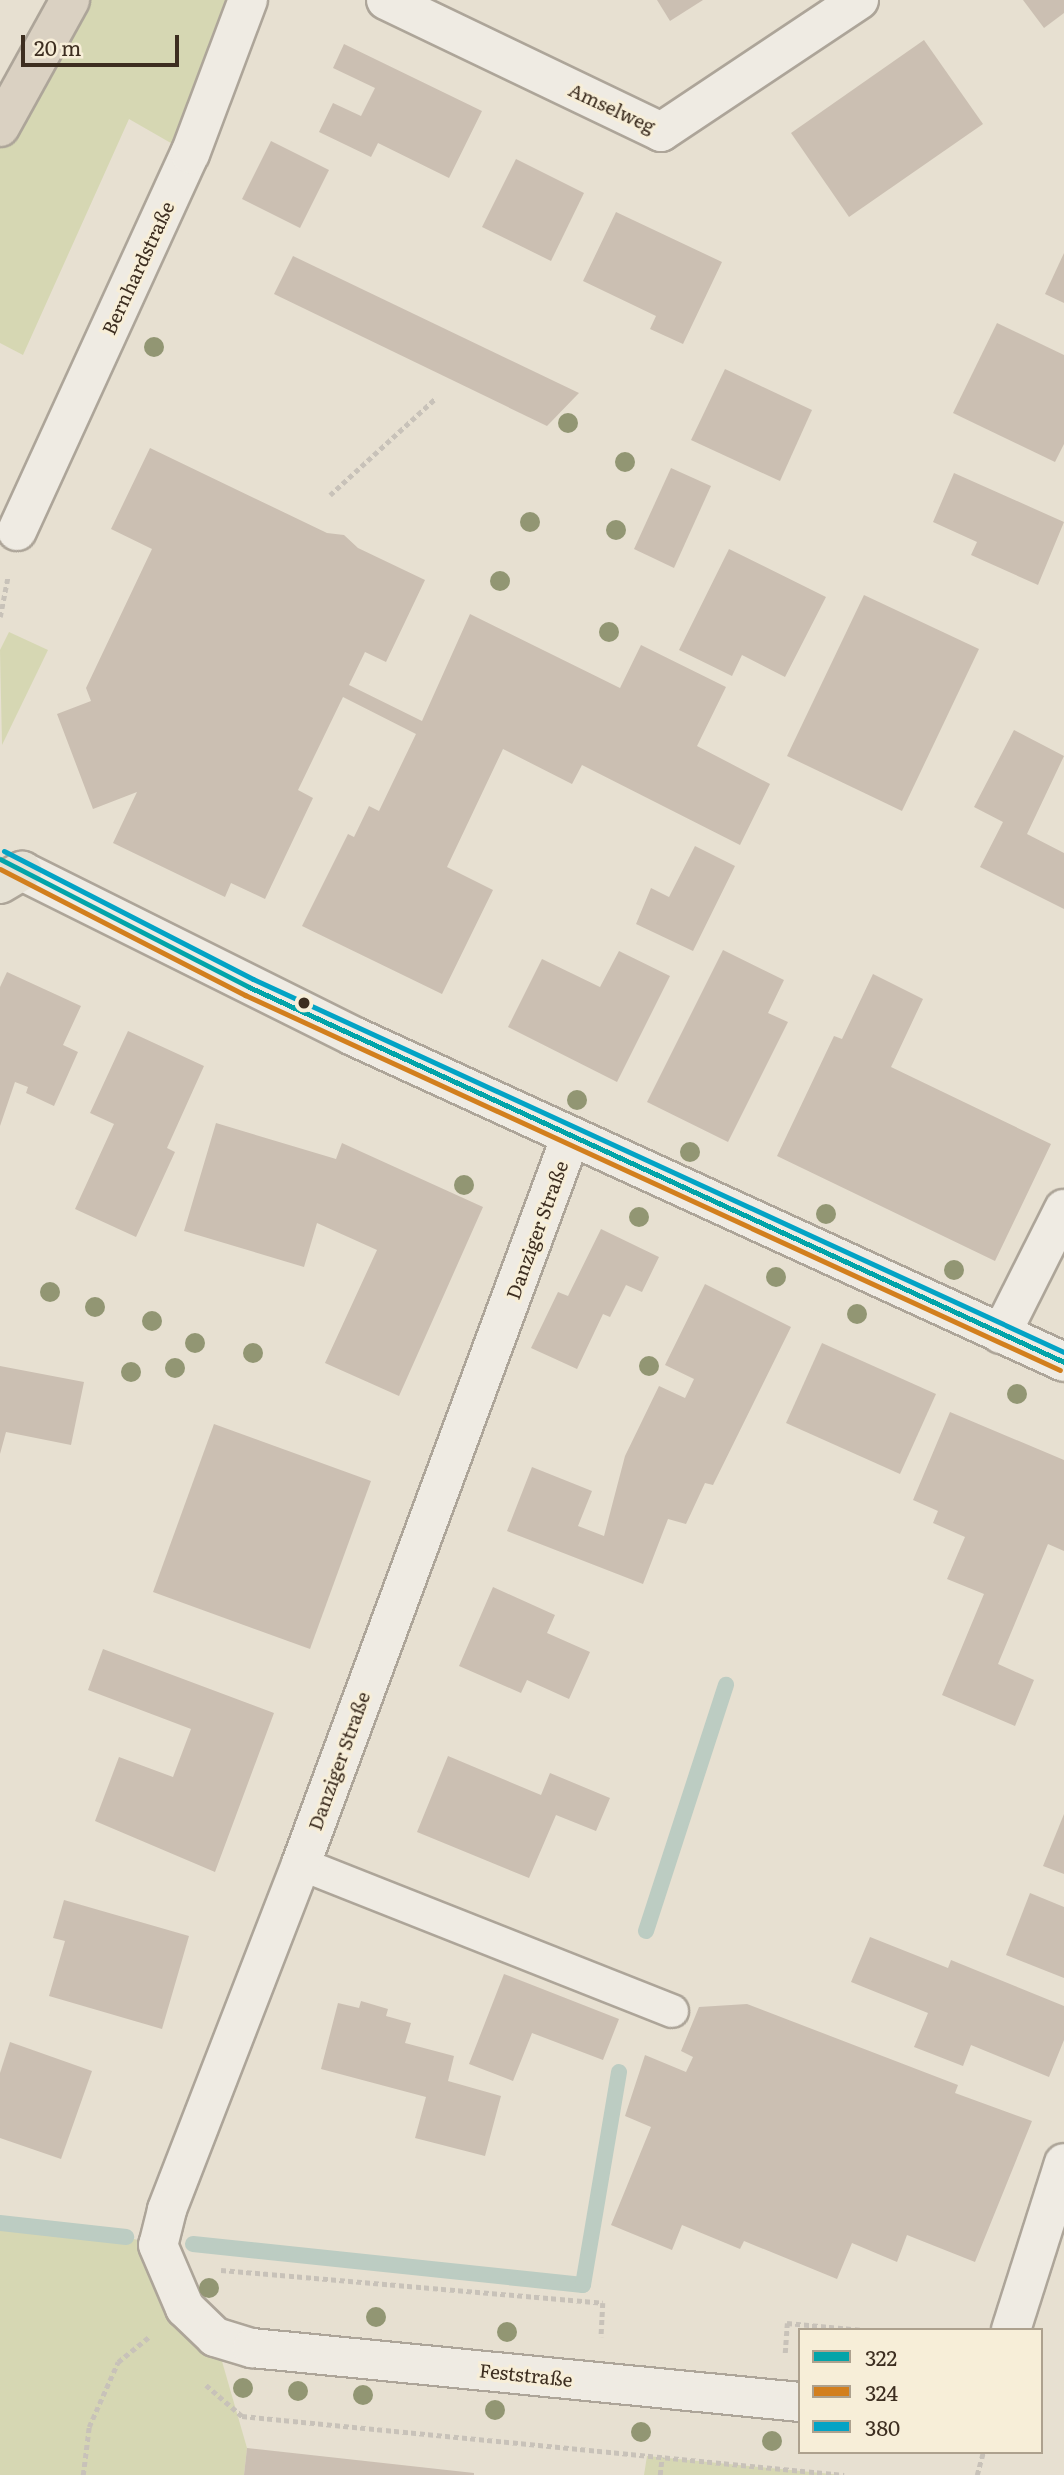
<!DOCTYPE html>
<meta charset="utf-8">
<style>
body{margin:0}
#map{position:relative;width:1064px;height:2475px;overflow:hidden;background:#e7e0d1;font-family:Literata,serif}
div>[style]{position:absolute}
.green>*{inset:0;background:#d6d7b3}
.stream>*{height:16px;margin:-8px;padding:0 8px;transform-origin:8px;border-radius:8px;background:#bcccc2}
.building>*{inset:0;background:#cbbfb2}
.path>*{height:4.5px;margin-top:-2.25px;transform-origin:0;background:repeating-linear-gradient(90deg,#c8c2b9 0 5px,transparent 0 8.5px)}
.roads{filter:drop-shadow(2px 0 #ada599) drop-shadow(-2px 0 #ada599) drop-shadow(0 2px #ada599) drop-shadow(0 -2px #ada599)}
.service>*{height:32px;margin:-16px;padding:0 16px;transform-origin:16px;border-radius:16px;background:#efebe3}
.minor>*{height:38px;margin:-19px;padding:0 19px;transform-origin:19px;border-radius:19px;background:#efebe3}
.tertiary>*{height:38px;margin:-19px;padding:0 19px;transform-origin:19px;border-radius:19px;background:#efebe3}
.primary>*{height:38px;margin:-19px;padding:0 19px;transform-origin:19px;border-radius:19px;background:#e6e1d4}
.motorway>*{height:38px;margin:-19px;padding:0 19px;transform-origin:19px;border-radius:19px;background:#dad1c2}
.bus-1>*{height:5px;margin:-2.5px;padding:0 2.5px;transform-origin:2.5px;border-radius:2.5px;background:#03a4a9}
.bus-2>*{height:5px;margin:-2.5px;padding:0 2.5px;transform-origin:2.5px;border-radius:2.5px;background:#d27f1e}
.bus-3>*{height:5px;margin:-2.5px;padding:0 2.5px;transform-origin:2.5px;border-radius:2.5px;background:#03a3c5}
.trees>*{width:20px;height:20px;margin:-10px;border-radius:50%;background:#929673}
.dots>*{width:19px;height:19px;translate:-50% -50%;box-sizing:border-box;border:4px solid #f7eed8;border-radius:50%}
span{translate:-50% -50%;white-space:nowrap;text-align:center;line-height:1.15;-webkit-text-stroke:6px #f7eed8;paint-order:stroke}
.street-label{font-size:19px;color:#3d2e20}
.legend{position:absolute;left:798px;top:2328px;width:245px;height:126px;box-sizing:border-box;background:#f7eed8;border:2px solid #ada18e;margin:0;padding:9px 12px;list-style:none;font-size:21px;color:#3d2e20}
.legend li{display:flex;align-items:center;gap:14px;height:35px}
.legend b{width:35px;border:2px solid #ada18e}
.scale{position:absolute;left:21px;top:35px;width:158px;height:32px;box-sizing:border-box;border:4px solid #3d2e20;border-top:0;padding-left:9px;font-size:21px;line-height:24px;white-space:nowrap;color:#3d2e20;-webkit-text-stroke:5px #f7eed8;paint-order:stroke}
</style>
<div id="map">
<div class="green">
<i style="clip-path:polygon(70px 0,248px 0,190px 154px,129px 119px,23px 355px,0 343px,0 127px)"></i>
<i style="clip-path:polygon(9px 632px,48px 650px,2px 745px,0 650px)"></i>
<i style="clip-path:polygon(0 2223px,126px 2237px,158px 2245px,215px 2337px,247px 2448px,244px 2475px,0 2475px)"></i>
<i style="clip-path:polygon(647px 2456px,842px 2475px,644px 2475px)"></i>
</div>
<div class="stream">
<i style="left:646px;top:1931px;width:259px;rotate:-72deg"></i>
<i style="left:0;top:2223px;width:127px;rotate:6.3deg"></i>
<i style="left:193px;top:2244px;width:392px;rotate:6deg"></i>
<i style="left:583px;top:2285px;width:216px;rotate:-80.4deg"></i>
</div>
<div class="building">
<i style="clip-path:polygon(657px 0,703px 0,670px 21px)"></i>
<i style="clip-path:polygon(1023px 0,1064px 0,1064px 13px,1044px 28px)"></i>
<i style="clip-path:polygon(924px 40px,983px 124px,849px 217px,791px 133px)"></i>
<i style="clip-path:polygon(344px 44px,482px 111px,449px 178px,378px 143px,371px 157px,319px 132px,333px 103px,361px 116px,375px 88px,333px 68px)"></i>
<i style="clip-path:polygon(271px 141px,329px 170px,300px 228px,242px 199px)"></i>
<i style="clip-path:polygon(516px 159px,584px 193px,551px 261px,482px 227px)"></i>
<i style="clip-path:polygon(616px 212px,722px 262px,683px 344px,650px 329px,656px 316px,583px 281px)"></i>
<i style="clip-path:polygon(1064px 253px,1064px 303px,1045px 294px)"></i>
<i style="clip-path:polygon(293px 256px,579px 393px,547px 426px,274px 294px)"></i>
<i style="clip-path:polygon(997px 323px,1064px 355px,1064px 444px,1055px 462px,953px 413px)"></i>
<i style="clip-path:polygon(725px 369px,812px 410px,780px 481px,691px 440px)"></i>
<i style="clip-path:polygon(150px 448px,327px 533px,344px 535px,358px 548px,425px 580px,386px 662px,365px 652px,349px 685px,422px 721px,470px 614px,620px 688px,641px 645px,726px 687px,697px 746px,770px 784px,740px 845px,582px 765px,572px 784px,503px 749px,447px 867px,493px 890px,442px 994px,302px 926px,348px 834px,354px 837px,369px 806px,379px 811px,416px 734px,343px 697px,298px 790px,313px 798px,265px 899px,231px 883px,225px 897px,113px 843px,137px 792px,93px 809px,57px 714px,91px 701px,86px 688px,152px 549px,111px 529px)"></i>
<i style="clip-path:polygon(671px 468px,711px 486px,674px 568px,634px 549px)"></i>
<i style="clip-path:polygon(954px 473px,1064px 522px,1038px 585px,971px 555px,977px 542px,933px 522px)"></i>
<i style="clip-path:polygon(729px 549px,826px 597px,785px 677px,742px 655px,732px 676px,679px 650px)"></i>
<i style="clip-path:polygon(864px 595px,979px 649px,902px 811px,787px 756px)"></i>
<i style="clip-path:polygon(1014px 730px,1064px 756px,1027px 834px,1064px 853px,1064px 909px,980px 867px,1003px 822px,974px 807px)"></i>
<i style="clip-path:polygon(695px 846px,735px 866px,693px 951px,636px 924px,651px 888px,669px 897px)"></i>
<i style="clip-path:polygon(723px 950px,784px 980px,768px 1013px,788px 1022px,728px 1142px,647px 1102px)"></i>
<i style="clip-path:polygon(619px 951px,670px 976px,617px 1082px,508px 1027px,542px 959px,600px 987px)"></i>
<i style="clip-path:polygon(7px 972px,81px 1006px,63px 1045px,78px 1052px,54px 1106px,26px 1093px,28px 1087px,15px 1082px,0 1126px,0 987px)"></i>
<i style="clip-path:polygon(873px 974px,923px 999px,891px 1067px,1051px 1144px,995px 1261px,777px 1156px,834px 1036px,842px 1039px)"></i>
<i style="clip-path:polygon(128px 1031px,204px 1066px,167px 1148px,175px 1152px,136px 1237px,75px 1209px,114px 1124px,90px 1113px)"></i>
<i style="clip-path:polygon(216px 1123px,336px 1159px,342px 1143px,483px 1207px,399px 1396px,325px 1363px,377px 1250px,317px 1223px,304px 1267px,184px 1231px)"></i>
<i style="clip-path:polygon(601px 1229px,659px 1257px,642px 1292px,626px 1285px,610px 1317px,603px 1314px,577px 1369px,531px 1348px,558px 1292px,568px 1296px)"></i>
<i style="clip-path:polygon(705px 1284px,791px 1327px,713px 1485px,705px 1483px,686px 1524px,668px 1519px,643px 1584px,507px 1531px,532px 1467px,592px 1491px,578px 1526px,604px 1536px,625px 1456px,659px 1386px,685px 1398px,694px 1379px,665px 1365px)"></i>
<i style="clip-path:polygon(822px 1343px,936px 1394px,900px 1474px,786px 1423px)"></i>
<i style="clip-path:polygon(0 1366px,84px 1382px,71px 1445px,6px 1432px,0 1454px)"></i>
<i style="clip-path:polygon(950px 1412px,1064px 1460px,1064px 1551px,1048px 1544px,998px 1664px,1034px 1680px,1015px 1726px,942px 1695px,984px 1594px,947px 1579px,965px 1537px,933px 1523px,938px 1511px,913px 1500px)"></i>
<i style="clip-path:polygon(214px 1424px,371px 1481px,310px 1649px,153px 1592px)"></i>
<i style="clip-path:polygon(493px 1587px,555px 1615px,547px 1633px,590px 1652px,569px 1699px,527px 1680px,521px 1693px,459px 1666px)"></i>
<i style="clip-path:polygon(103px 1649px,274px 1713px,215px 1872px,95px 1821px,119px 1757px,173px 1777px,191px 1729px,88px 1690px)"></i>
<i style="clip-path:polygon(448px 1756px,541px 1795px,550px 1773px,610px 1798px,596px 1831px,556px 1815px,529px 1878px,417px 1832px)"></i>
<i style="clip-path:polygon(1064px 1814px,1064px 1874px,1043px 1866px)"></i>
<i style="clip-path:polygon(1030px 1893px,1064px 1907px,1064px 1978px,1006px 1955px)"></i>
<i style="clip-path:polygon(64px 1900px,189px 1936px,162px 2029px,49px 1996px,65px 1941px,53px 1938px)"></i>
<i style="clip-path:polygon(870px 1937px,948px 1968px,951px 1960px,1064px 2006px,1064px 2040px,1049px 2077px,971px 2045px,963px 2066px,914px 2047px,928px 2013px,851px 1982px)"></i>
<i style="clip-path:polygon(504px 1974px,619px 2019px,603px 2060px,532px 2033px,513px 2081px,469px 2064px)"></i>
<i style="clip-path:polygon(361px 2001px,388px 2009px,386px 2016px,411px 2023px,405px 2043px,454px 2056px,448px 2081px,501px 2096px,485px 2156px,415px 2138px,426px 2097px,321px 2069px,338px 2003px,359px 2008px)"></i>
<i style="clip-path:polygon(747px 2004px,958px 2085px,955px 2093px,1032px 2121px,975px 2262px,907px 2235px,897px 2262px,852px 2243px,837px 2279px,744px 2241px,740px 2249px,682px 2225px,672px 2250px,611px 2225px,651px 2127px,625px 2116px,645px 2055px,686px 2072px,693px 2057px,681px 2051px,699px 2007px)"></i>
<i style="clip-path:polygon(10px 2042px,92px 2071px,61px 2159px,0 2138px,0 2073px)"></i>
<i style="clip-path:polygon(247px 2448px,474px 2473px,474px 2475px,244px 2475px)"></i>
</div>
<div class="path">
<i style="left:330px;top:495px;width:144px;rotate:-42.5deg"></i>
<i style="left:0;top:617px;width:42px;rotate:-79deg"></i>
<i style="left:221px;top:2270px;width:383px;rotate:4.9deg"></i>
<i style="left:603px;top:2303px;width:34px;rotate:93deg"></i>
<i style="left:785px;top:2353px;width:30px;rotate:-86deg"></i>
<i style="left:787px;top:2323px;width:76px;rotate:5.3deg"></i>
<i style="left:206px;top:2385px;width:48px;rotate:40.7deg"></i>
<i style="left:242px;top:2416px;width:605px;rotate:5.6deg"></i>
<i style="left:83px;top:2475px;width:48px;rotate:-82.9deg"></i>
<i style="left:89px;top:2427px;width:71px;rotate:-66deg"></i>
<i style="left:118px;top:2362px;width:40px;rotate:-39deg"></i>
<i style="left:660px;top:2475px;width:18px;rotate:-84deg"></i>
<i style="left:977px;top:2475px;width:24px;rotate:-75deg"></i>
</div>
<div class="roads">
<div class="service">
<i style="left:301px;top:1864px;width:399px;rotate:21.6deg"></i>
</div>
<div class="minor">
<i style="left:386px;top:0;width:305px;rotate:25.6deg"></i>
<i style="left:661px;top:132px;width:238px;rotate:-33.7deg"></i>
<i style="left:17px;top:531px;width:415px;rotate:-65.4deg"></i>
<i style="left:190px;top:154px;width:165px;rotate:-69.4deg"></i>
<i style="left:571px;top:1136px;width:776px;rotate:110.35deg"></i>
<i style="left:301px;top:1864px;width:371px;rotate:111.2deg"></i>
<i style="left:167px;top:2210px;width:36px;rotate:104deg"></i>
<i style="left:158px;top:2245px;width:69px;rotate:66.8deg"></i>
<i style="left:185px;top:2308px;width:42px;rotate:44deg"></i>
<i style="left:215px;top:2337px;width:39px;rotate:17deg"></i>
<i style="left:252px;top:2348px;width:551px;rotate:5.63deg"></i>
<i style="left:1001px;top:1334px;width:140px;rotate:-63.3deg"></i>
<i style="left:1011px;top:2330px;width:175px;rotate:-72.4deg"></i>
</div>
<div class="tertiary">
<i style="left:22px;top:871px;width:370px;rotate:26.5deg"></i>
<i style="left:353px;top:1036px;width:782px;rotate:24.63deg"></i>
</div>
<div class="primary">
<i style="left:0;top:884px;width:26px;rotate:-31deg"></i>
</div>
<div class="motorway">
<i style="left:0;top:127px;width:145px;rotate:-61.1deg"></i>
</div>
</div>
<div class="bus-1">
<i style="left:0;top:859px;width:280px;rotate:27.2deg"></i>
<i style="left:249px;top:987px;width:897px;rotate:24.71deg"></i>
</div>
<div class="bus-2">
<i style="left:0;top:869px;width:276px;rotate:27.2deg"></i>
<i style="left:245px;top:995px;width:897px;rotate:24.71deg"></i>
</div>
<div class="bus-3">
<i style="left:4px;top:851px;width:280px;rotate:27.2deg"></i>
<i style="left:253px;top:979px;width:893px;rotate:24.7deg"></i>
</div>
<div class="trees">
<i style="left:154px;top:347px"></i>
<i style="left:568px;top:423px"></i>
<i style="left:625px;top:462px"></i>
<i style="left:530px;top:522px"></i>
<i style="left:616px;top:530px"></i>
<i style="left:500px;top:581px"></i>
<i style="left:609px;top:632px"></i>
<i style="left:577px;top:1100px"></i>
<i style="left:690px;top:1152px"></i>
<i style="left:464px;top:1185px"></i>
<i style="left:826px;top:1214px"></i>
<i style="left:639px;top:1217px"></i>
<i style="left:954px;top:1270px"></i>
<i style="left:776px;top:1277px"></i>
<i style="left:50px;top:1292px"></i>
<i style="left:95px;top:1307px"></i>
<i style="left:857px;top:1314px"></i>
<i style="left:152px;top:1321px"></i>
<i style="left:195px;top:1343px"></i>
<i style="left:253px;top:1353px"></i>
<i style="left:649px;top:1366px"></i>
<i style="left:175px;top:1368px"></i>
<i style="left:131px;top:1372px"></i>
<i style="left:1017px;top:1394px"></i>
<i style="left:209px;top:2288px"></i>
<i style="left:376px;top:2317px"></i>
<i style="left:507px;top:2332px"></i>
<i style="left:243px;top:2388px"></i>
<i style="left:298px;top:2391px"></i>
<i style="left:363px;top:2395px"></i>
<i style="left:495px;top:2410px"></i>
<i style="left:641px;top:2432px"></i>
<i style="left:772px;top:2441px"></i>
</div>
<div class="dots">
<i style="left:304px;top:1003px;background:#3d2e20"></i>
</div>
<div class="street-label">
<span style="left:612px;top:108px;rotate:25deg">Amselweg</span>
<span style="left:138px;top:268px;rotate:-65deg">Bernhardstraße</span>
<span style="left:537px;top:1230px;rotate:-70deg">Danziger Straße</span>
<span style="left:339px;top:1761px;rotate:-70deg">Danziger Straße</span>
<span style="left:526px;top:2375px;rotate:6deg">Feststraße</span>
</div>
<ul class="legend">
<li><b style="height:9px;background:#03a4a9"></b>322</li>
<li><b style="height:9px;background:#d27f1e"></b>324</li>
<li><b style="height:9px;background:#03a3c5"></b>380</li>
</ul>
<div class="scale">20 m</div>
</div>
